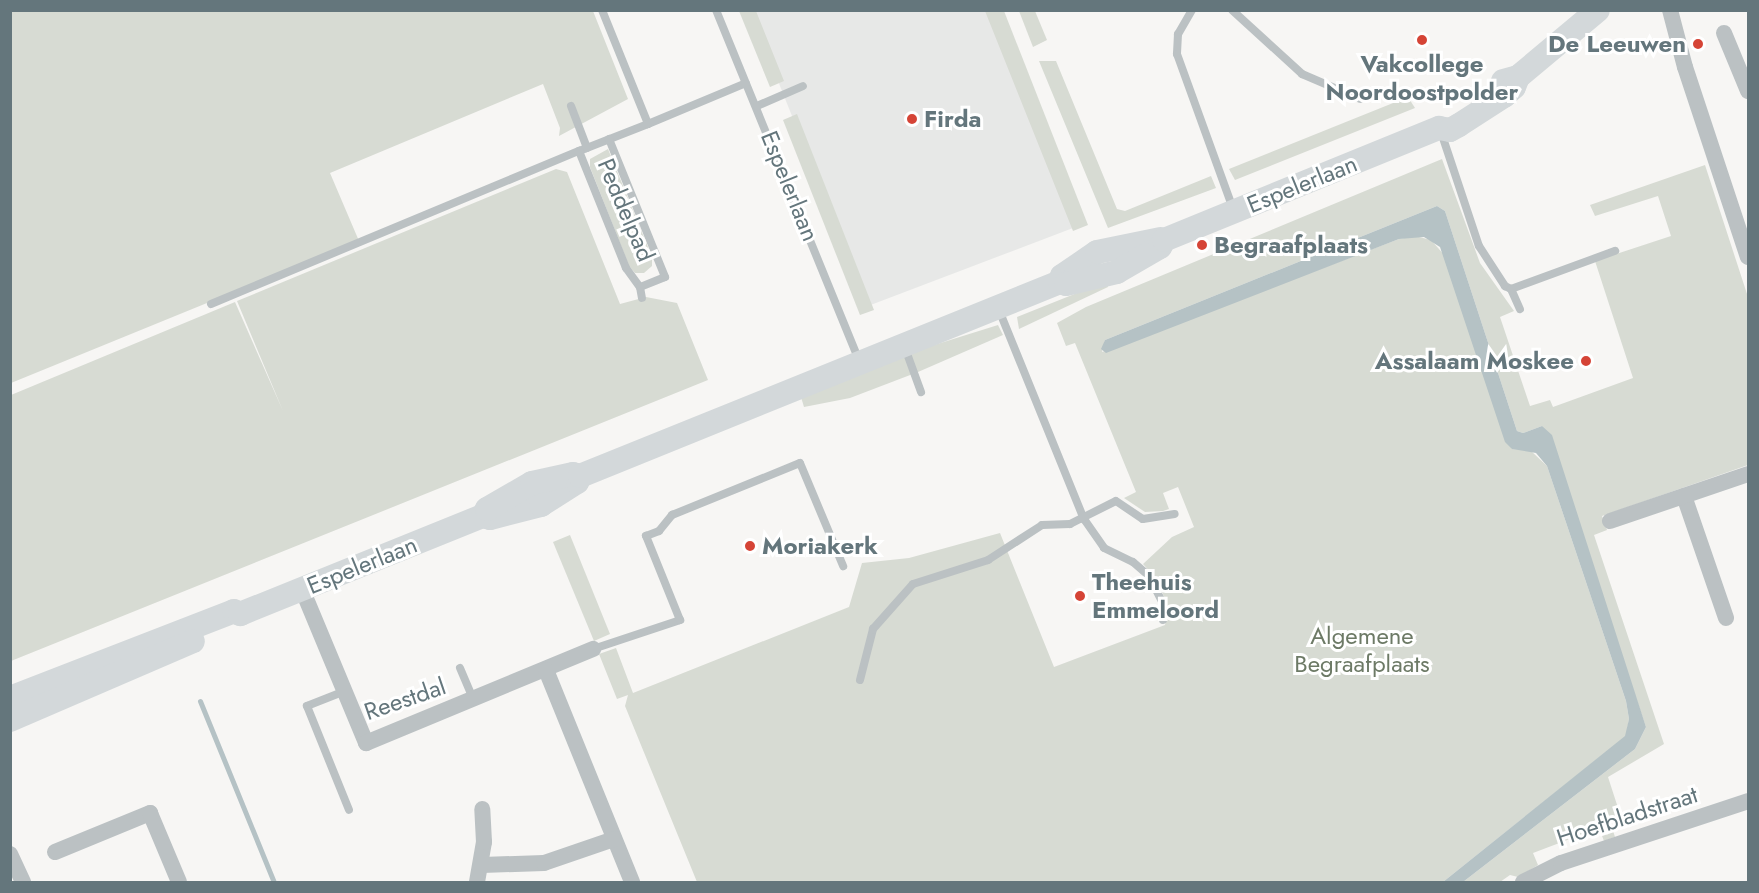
<!DOCTYPE html>
<style>
body{margin:0}
#map{position:relative;width:1759px;height:893px;overflow:hidden;background:#f7f6f4;font-family:Jost,sans-serif}
div>[style]{position:absolute}
.built>*{inset:0;background:#e7e8e7}
.green>*{inset:0;background:#d7dbd3}
.water>*{inset:0;background:#b5c2c5}
.stream>*{height:5px;margin:-2.5px;padding:0 2.5px;transform-origin:2.5px;border-radius:2.5px;background:#b5c2c5}
.service>*{height:8px;margin:-4px;padding:0 4px;transform-origin:4px;border-radius:4px;background:#bbc1c3}
.minor>*{height:16px;margin:-8px;padding:0 8px;transform-origin:8px;border-radius:8px;background:#bbc1c3}
.secondary>*{height:24px;margin:-12px;padding:0 12px;transform-origin:12px;border-radius:12px;background:#d3d8da}
.dots>*{width:16px;height:16px;translate:-50% -50%;box-sizing:border-box;border:3px solid #fff;border-radius:50%}
span{translate:-50% -50%;white-space:nowrap;text-align:center;line-height:1.15;-webkit-text-stroke:6px #fff;paint-order:stroke}
.poi-label{font-size:24px;color:#64767c;font-weight:700}
.right{translate:-100% -50%;text-align:right}
.left{translate:0 -50%;text-align:left}
.street-label{font-size:24px;color:#64767c}
.park-label{font-size:24px;color:#6d7a66}
.frame{position:absolute;inset:0;border:12px solid #64767c;pointer-events:none}
</style>
<div id="map">
<div class="built">
<i style="clip-path:polygon(750px 11px,987px 11px,1073px 228px,868px 306px)"></i>
</div>
<div class="green">
<i style="clip-path:polygon(11px 11px,593px 11px,628px 99px,559px 136px,560px 128px,543px 84px,330px 173px,359px 241px,11px 383px)"></i>
<i style="clip-path:polygon(739px 11px,756px 11px,784px 81px,770px 87px)"></i>
<i style="clip-path:polygon(985px 11px,1004px 11px,1088px 225px,1073px 231px)"></i>
<i style="clip-path:polygon(1019px 11px,1035px 11px,1047px 40px,1033px 47px)"></i>
<i style="clip-path:polygon(1039px 61px,1056px 61px,1117px 209px,1125px 211px,1211px 176px,1216px 188px,1108px 228px)"></i>
<i style="clip-path:polygon(1408px 97px,1415px 108px,1235px 180px,1229px 169px)"></i>
<i style="clip-path:polygon(797px 114px,874px 310px,860px 315px,783px 120px)"></i>
<i style="clip-path:polygon(608px 149px,652px 257px,652px 266px,644px 273px,635px 273px,629px 266px,590px 167px,590px 159px)"></i>
<i style="clip-path:polygon(1442px 159px,1480px 263px,1514px 311px,1500px 317px,1530px 406px,1550px 400px,1553px 407px,1633px 378px,1595px 261px,1671px 236px,1658px 196px,1595px 216px,1590px 205px,1705px 165px,1748px 297px,1748px 465px,1602px 516px,1607px 530px,1594px 535px,1664px 744px,1608px 777px,1620px 814px,1609px 818px,1615px 837px,1604px 841px,1599px 828px,1533px 853px,1538px 865px,1518px 877px,1510px 875px,1500px 882px,1463px 882px,1635px 749px,1646px 727px,1542px 426px,1523px 433px,1517px 431px,1445px 211px,1437px 206px,1105px 340px,1102px 352px,1399px 239px,1415px 236px,1431px 240px,1446px 257px,1512px 449px,1530px 450px,1547px 466px,1626px 701px,1629px 719px,1626px 736px,1443px 882px,697px 882px,625px 706px,628px 695px,617px 699px,599px 654px,616px 648px,633px 693px,849px 607px,862px 563px,909px 558px,1000px 533px,1054px 667px,1165px 625px,1168px 609px,1159px 582px,1143px 564px,1172px 537px,1194px 527px,1178px 487px,1163px 493px,1169px 509px,1163px 511px,1145px 512px,1124px 498px,1136px 492px,1075px 343px,1066px 346px,1057px 323px,1086px 307px)"></i>
<i style="clip-path:polygon(556px 169px,567px 172px,620px 304px,646px 297px,677px 303px,708px 380px,11px 661px,11px 395px,235px 302px,283px 411px,237px 301px)"></i>
<i style="clip-path:polygon(1107px 281px,1108px 287px,1019px 329px,1017px 317px)"></i>
<i style="clip-path:polygon(998px 325px,1003px 335px,918px 372px,850px 398px,804px 407px,801px 397px,915px 351px)"></i>
<i style="clip-path:polygon(570px 535px,610px 634px,594px 641px,553px 542px)"></i>
</div>
<div class="water">
<i style="clip-path:polygon(1437px 206px,1445px 211px,1517px 431px,1523px 433px,1542px 426px,1552px 435px,1646px 727px,1635px 749px,1463px 882px,1443px 882px,1625px 736px,1629px 719px,1626px 701px,1547px 466px,1536px 453px,1512px 449px,1505px 442px,1440px 247px,1424px 237px,1399px 239px,1106px 353px,1101px 349px,1105px 340px)"></i>
</div>
<div class="stream">
<i style="left:200px;top:701px;width:196px;rotate:67.8deg"></i>
</div>
<div class="service">
<i style="left:602px;top:10px;width:123px;rotate:68deg"></i>
<i style="left:648px;top:124px;width:74px;rotate:158.6deg"></i>
<i style="left:579px;top:151px;width:126px;rotate:68.1deg"></i>
<i style="left:626px;top:268px;width:24px;rotate:54deg"></i>
<i style="left:640px;top:287px;width:11px;rotate:80deg"></i>
<i style="left:716px;top:10px;width:378px;rotate:67.8deg"></i>
<i style="left:1192px;top:10px;width:28px;rotate:120deg"></i>
<i style="left:1178px;top:34px;width:20px;rotate:93deg"></i>
<i style="left:1177px;top:54px;width:165px;rotate:70.1deg"></i>
<i style="left:1232px;top:10px;width:95px;rotate:42.4deg"></i>
<i style="left:1302px;top:74px;width:63px;rotate:23.3deg"></i>
<i style="left:571px;top:106px;width:45px;rotate:69.1deg"></i>
<i style="left:757px;top:106px;width:50px;rotate:-23.5deg"></i>
<i style="left:648px;top:124px;width:106px;rotate:-22.7deg"></i>
<i style="left:1441px;top:132px;width:120px;rotate:71.6deg"></i>
<i style="left:1479px;top:246px;width:48px;rotate:57deg"></i>
<i style="left:1505px;top:286px;width:7px;rotate:27deg"></i>
<i style="left:1511px;top:289px;width:111px;rotate:-20.1deg"></i>
<i style="left:609px;top:139px;width:149px;rotate:67.9deg"></i>
<i style="left:665px;top:277px;width:27px;rotate:158deg"></i>
<i style="left:1511px;top:289px;width:22px;rotate:66deg"></i>
<i style="left:211px;top:304px;width:399px;rotate:-22.6deg"></i>
<i style="left:999px;top:310px;width:226px;rotate:67.9deg"></i>
<i style="left:1084px;top:519px;width:35px;rotate:55deg"></i>
<i style="left:1104px;top:548px;width:32px;rotate:26deg"></i>
<i style="left:1133px;top:562px;width:21px;rotate:41deg"></i>
<i style="left:1149px;top:576px;width:28px;rotate:63deg"></i>
<i style="left:1162px;top:601px;width:19px;rotate:87deg"></i>
<i style="left:905px;top:348px;width:47px;rotate:70deg"></i>
<i style="left:593px;top:649px;width:92px;rotate:-18.4deg"></i>
<i style="left:680px;top:620px;width:91px;rotate:-112deg"></i>
<i style="left:646px;top:536px;width:14px;rotate:-21deg"></i>
<i style="left:659px;top:531px;width:21px;rotate:-51deg"></i>
<i style="left:672px;top:515px;width:138px;rotate:-22.1deg"></i>
<i style="left:800px;top:463px;width:112px;rotate:67.3deg"></i>
<i style="left:460px;top:668px;width:34px;rotate:67deg"></i>
<i style="left:860px;top:680px;width:53px;rotate:-75.7deg"></i>
<i style="left:873px;top:629px;width:60px;rotate:-48.4deg"></i>
<i style="left:913px;top:584px;width:79px;rotate:-17.7deg"></i>
<i style="left:988px;top:560px;width:64px;rotate:-32.9deg"></i>
<i style="left:1042px;top:525px;width:28px;rotate:-2deg"></i>
<i style="left:1070px;top:524px;width:51px;rotate:-26.6deg"></i>
<i style="left:1116px;top:501px;width:32px;rotate:34deg"></i>
<i style="left:1143px;top:519px;width:32px;rotate:-9deg"></i>
<i style="left:345px;top:691px;width:41px;rotate:158.5deg"></i>
<i style="left:307px;top:706px;width:112px;rotate:68deg"></i>
</div>
<div class="minor">
<i style="left:1670px;top:10px;width:59px;rotate:75.3deg"></i>
<i style="left:1685px;top:67px;width:200px;rotate:71.7deg"></i>
<i style="left:1724px;top:33px;width:63px;rotate:67.5deg"></i>
<i style="left:1684px;top:496px;width:129px;rotate:71deg"></i>
<i style="left:1610px;top:521px;width:146px;rotate:-18.8deg"></i>
<i style="left:302px;top:589px;width:167px;rotate:67.4deg"></i>
<i style="left:366px;top:743px;width:246px;rotate:-22.5deg"></i>
<i style="left:546px;top:670px;width:229px;rotate:67.9deg"></i>
<i style="left:55px;top:852px;width:103px;rotate:-22.3deg"></i>
<i style="left:150px;top:813px;width:75px;rotate:67.2deg"></i>
<i style="left:10px;top:854px;width:31px;rotate:65deg"></i>
<i style="left:482px;top:865px;width:62px;rotate:-1.8deg"></i>
<i style="left:544px;top:863px;width:74px;rotate:-18.9deg"></i>
<i style="left:477px;top:882px;width:41px;rotate:-80.1deg"></i>
<i style="left:484px;top:842px;width:33px;rotate:-93deg"></i>
<i style="left:1523px;top:882px;width:42px;rotate:-26.6deg"></i>
<i style="left:1561px;top:863px;width:197px;rotate:-18.3deg"></i>
</div>
<div class="secondary">
<i style="left:1503px;top:81px;width:16px;rotate:-15deg"></i>
<i style="left:1518px;top:77px;width:104px;rotate:-39.9deg"></i>
<i style="left:1060px;top:282px;width:6px;rotate:-72deg"></i>
<i style="left:1062px;top:276px;width:42px;rotate:-34.4deg"></i>
<i style="left:1097px;top:252px;width:65px;rotate:-11.5deg"></i>
<i style="left:483px;top:516px;width:7px;rotate:16deg"></i>
<i style="left:490px;top:518px;width:53px;rotate:-14.3deg"></i>
<i style="left:541px;top:505px;width:43px;rotate:-32.6deg"></i>
<i style="left:577px;top:482px;width:7px;rotate:-63deg"></i>
<i style="left:10px;top:698px;width:240px;rotate:-21.2deg"></i>
<i style="left:234px;top:611px;width:7px;rotate:27deg"></i>
<i style="left:240px;top:614px;width:262px;rotate:-22deg"></i>
<i style="left:483px;top:516px;width:8px;rotate:-60deg"></i>
<i style="left:487px;top:509px;width:52px;rotate:-30deg"></i>
<i style="left:532px;top:483px;width:42px;rotate:-12.4deg"></i>
<i style="left:573px;top:474px;width:7px;rotate:16deg"></i>
<i style="left:580px;top:476px;width:518px;rotate:-22.01deg"></i>
<i style="left:1060px;top:282px;width:6px;rotate:18deg"></i>
<i style="left:1066px;top:284px;width:52px;rotate:-13.2deg"></i>
<i style="left:1117px;top:272px;width:50px;rotate:-30.2deg"></i>
<i style="left:1160px;top:247px;width:8px;rotate:-60deg"></i>
<i style="left:1164px;top:240px;width:297px;rotate:-22.2deg"></i>
<i style="left:1439px;top:128px;width:11px;rotate:10deg"></i>
<i style="left:1450px;top:130px;width:10px;rotate:-29deg"></i>
<i style="left:1459px;top:125px;width:54px;rotate:-32.8deg"></i>
<i style="left:1504px;top:96px;width:13px;rotate:-42deg"></i>
<i style="left:1514px;top:87px;width:11px;rotate:-68deg"></i>
<i style="left:10px;top:720px;width:199px;rotate:-23.3deg"></i>
</div>
<div class="dots">
<i style="left:1422px;top:40px;background:#d54436"></i>
<i style="left:1698px;top:44px;background:#d54436"></i>
<i style="left:912px;top:119px;background:#d54436"></i>
<i style="left:1202px;top:245px;background:#d54436"></i>
<i style="left:1586px;top:361px;background:#d54436"></i>
<i style="left:750px;top:546px;background:#d54436"></i>
<i style="left:1080px;top:596px;background:#d54436"></i>
</div>
<div class="poi-label">
<span class="right" style="left:1686px;top:44px">De Leeuwen</span>
<span style="left:1422px;top:78px">Vakcollege<br>Noordoostpolder</span>
<span class="left" style="left:924px;top:119px">Firda</span>
<span class="left" style="left:1214px;top:245px">Begraafplaats</span>
<span class="right" style="left:1574px;top:361px">Assalaam Moskee</span>
<span class="left" style="left:762px;top:546px">Moriakerk</span>
<span class="left" style="left:1092px;top:596px">Theehuis<br>Emmeloord</span>
</div>
<div class="street-label">
<span style="left:1302px;top:184px;rotate:-22deg">Espelerlaan</span>
<span style="left:790px;top:186px;rotate:68deg">Espelerlaan</span>
<span style="left:626px;top:210px;rotate:67deg">Peddelpad</span>
<span style="left:362px;top:565px;rotate:-22deg">Espelerlaan</span>
<span style="left:405px;top:699px;rotate:-19deg">Reestdal</span>
<span style="left:1627px;top:816px;rotate:-18deg">Hoefbladstraat</span>
</div>
<div class="park-label">
<span style="left:1362px;top:650px">Algemene<br>Begraafplaats</span>
</div>
<div class="frame"></div>
</div>
